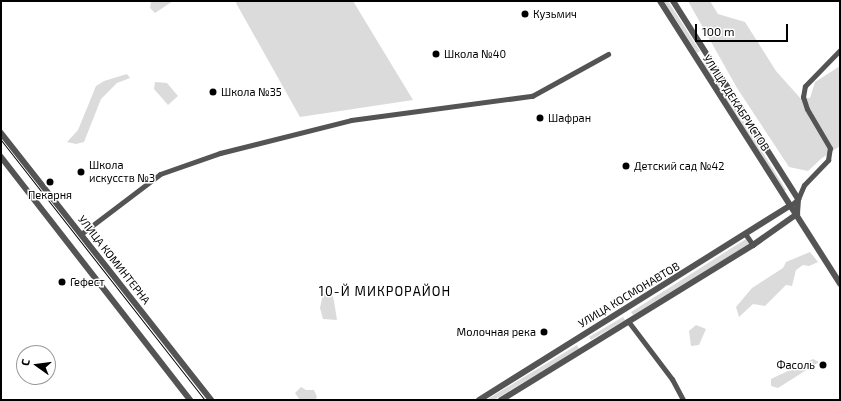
<!DOCTYPE html>
<meta charset="utf-8">
<style>
body{margin:0}
#map{position:relative;width:841px;height:401px;overflow:hidden;background:#fff;font-family:"Exo 2",sans-serif}
div>[style]{position:absolute}
.green>*{inset:0;background:#dbdbdb}
.minor>*{height:5px;margin:-2.5px;padding:0 2.5px;transform-origin:2.5px;border-radius:2.5px;background:#545454}
.tertiary>*{height:6px;margin:-3px;padding:0 3px;transform-origin:3px;border-radius:3px;background:#545454}
.tram>*{height:1px;margin:-0.5px;padding:0 0.5px;transform-origin:0.5px;border-radius:0.5px;background:#000}
.dots>*{width:11px;height:11px;translate:-50% -50%;box-sizing:border-box;border:2px solid #fff;border-radius:50%}
span{translate:-50% -50%;white-space:nowrap;text-align:center;line-height:1.15;-webkit-text-stroke:3px #fff;paint-order:stroke}
.poi-label{font-size:11px;color:#000}
.left{translate:0 -50%;text-align:left}
.right{translate:-100% -50%;text-align:right}
.street-label{font-size:11px;color:#000}
.quarter-label{font-size:13px;color:#000;letter-spacing:1px}
.frame{position:absolute;inset:0;border:2px solid #000;pointer-events:none}
.north{position:absolute;left:16px;top:345px;width:40px;height:40px;box-sizing:border-box;background:#fff;border:1px solid #999;border-radius:50%;rotate:284deg;font-size:11px;font-weight:700;line-height:16px;text-align:center;color:#000}
.north::after{content:'';display:block;margin:auto;width:14px;height:18px;background:#000;clip-path:polygon(50% 0,100% 100%,50% 72%,0 100%)}
.scale{position:absolute;left:695px;top:24px;width:93px;height:18px;box-sizing:border-box;border:2px solid #000;border-top:0;padding-left:5px;font-size:12px;line-height:14px;white-space:nowrap;color:#000;-webkit-text-stroke:3px #fff;paint-order:stroke}
</style>
<div id="map">
<div class="green">
<i style="clip-path:polygon(151px 1px,173px 1px,155px 13px,150px 8px)"></i>
<i style="clip-path:polygon(237px 1px,353px 1px,413px 100px,300px 117px,236px 3px)"></i>
<i style="clip-path:polygon(664px 1px,668px 1px,700px 51px,697px 53px)"></i>
<i style="clip-path:polygon(688px 1px,710px 1px,718px 14px,745px 22px,776px 71px,801px 99px,810px 98px,815px 82px,840px 66px,840px 146px,822px 158px,808px 171px,789px 167px,737px 88px)"></i>
<i style="clip-path:polygon(706px 61px,786px 190px,783px 192px,703px 63px)"></i>
<i style="clip-path:polygon(127px 74px,130px 78px,117px 83px,101px 99px,84px 142px,76px 144px,67px 142px,78px 130px,96px 86px,104px 81px)"></i>
<i style="clip-path:polygon(155px 82px,167px 83px,178px 96px,168px 105px,154px 89px)"></i>
<i style="clip-path:polygon(746px 239px,749px 244px,633px 315px,631px 312px)"></i>
<i style="clip-path:polygon(810px 252px,818px 262px,809px 266px,803px 265px,796px 270px,792px 286px,786px 285px,765px 306px,753px 304px,739px 317px,736px 307px,752px 288px,783px 268px,786px 262px)"></i>
<i style="clip-path:polygon(331px 289px,334px 301px,337px 320px,323px 319px,320px 308px,323px 294px)"></i>
<i style="clip-path:polygon(623px 317px,625px 320px,591px 340px,589px 337px)"></i>
<i style="clip-path:polygon(696px 325px,706px 329px,699px 345px,691px 346px,689px 331px)"></i>
<i style="clip-path:polygon(577px 345px,579px 349px,494px 400px,486px 400px)"></i>
<i style="clip-path:polygon(813px 359px,819px 362px,778px 388px,771px 386px,771px 379px)"></i>
<i style="clip-path:polygon(301px 387px,306px 390px,314px 390px,317px 397px,315px 400px,300px 400px,295px 393px)"></i>
</div>
<div class="minor">
<i style="left:790px;top:206px;width:11px;rotate:-41deg"></i>
<i style="left:798px;top:199px;width:15px;rotate:-67deg"></i>
<i style="left:804px;top:185px;width:35px;rotate:-46deg"></i>
<i style="left:828px;top:160px;width:12px;rotate:-81deg"></i>
<i style="left:830px;top:148px;width:45px;rotate:-120.5deg"></i>
<i style="left:807px;top:109px;width:13px;rotate:-108deg"></i>
<i style="left:803px;top:97px;width:11px;rotate:-80deg"></i>
<i style="left:805px;top:86px;width:50px;rotate:-45.8deg"></i>
<i style="left:81px;top:234px;width:99px;rotate:-37.2deg"></i>
<i style="left:160px;top:174px;width:64px;rotate:-19.3deg"></i>
<i style="left:220px;top:153px;width:135px;rotate:-14.1deg"></i>
<i style="left:351px;top:120px;width:183px;rotate:-7.6deg"></i>
<i style="left:532px;top:96px;width:87px;rotate:-28.9deg"></i>
<i style="left:746px;top:235px;width:12px;rotate:55deg"></i>
<i style="left:628px;top:321px;width:73px;rotate:52.8deg"></i>
<i style="left:672px;top:379px;width:24px;rotate:62deg"></i>
</div>
<div class="tertiary">
<i style="left:660px;top:1px;width:335px;rotate:57.5deg"></i>
<i style="left:673px;top:1px;width:234px;rotate:57.7deg"></i>
<i style="left:798px;top:199px;width:15px;rotate:94deg"></i>
<i style="left:1px;top:133px;width:340px;rotate:51.8deg"></i>
<i style="left:1px;top:157px;width:308px;rotate:52.1deg"></i>
<i style="left:479px;top:400px;width:367px;rotate:-32deg"></i>
<i style="left:501px;top:400px;width:296px;rotate:-31.6deg"></i>
<i style="left:753px;top:245px;width:54px;rotate:-35.2deg"></i>
</div>
<div class="tram">
<i style="left:1px;top:140px;width:330px;rotate:51.9deg"></i>
</div>
<div class="dots">
<i style="left:525px;top:14px;background:#000"></i>
<i style="left:436px;top:54px;background:#000"></i>
<i style="left:213px;top:92px;background:#000"></i>
<i style="left:540px;top:118px;background:#000"></i>
<i style="left:626px;top:166px;background:#000"></i>
<i style="left:81px;top:172px;background:#000"></i>
<i style="left:50px;top:182px;background:#000"></i>
<i style="left:62px;top:282px;background:#000"></i>
<i style="left:544px;top:332px;background:#000"></i>
<i style="left:823px;top:365px;background:#000"></i>
</div>
<div class="poi-label">
<span class="left" style="left:533px;top:14px">Кузьмич</span>
<span class="left" style="left:444px;top:54px">Школа №40</span>
<span class="left" style="left:221px;top:92px">Школа №35</span>
<span class="left" style="left:548px;top:118px">Шафран</span>
<span class="left" style="left:89px;top:172px">Школа<br>искусств №3</span>
<span class="left" style="left:634px;top:166px">Детский сад №42</span>
<span style="left:50px;top:195px">Пекарня</span>
<span class="left" style="left:70px;top:282px">Гефест</span>
<span class="right" style="left:536px;top:332px">Молочная река</span>
<span class="right" style="left:815px;top:365px">Фасоль</span>
</div>
<div class="street-label">
<span style="left:736px;top:103px;rotate:57deg">УЛИЦА ДЕКАБРИСТОВ</span>
<span style="left:114px;top:260px;rotate:52deg">УЛИЦА КОМИНТЕРНА</span>
<span style="left:629px;top:295px;rotate:-31deg">УЛИЦА КОСМОНАВТОВ</span>
</div>
<div class="quarter-label">
<span style="left:385px;top:291px">10-Й МИКРОРАЙОН</span>
</div>
<div class="frame"></div>
<div class="north">С</div>
<div class="scale">100 m</div>
</div>
